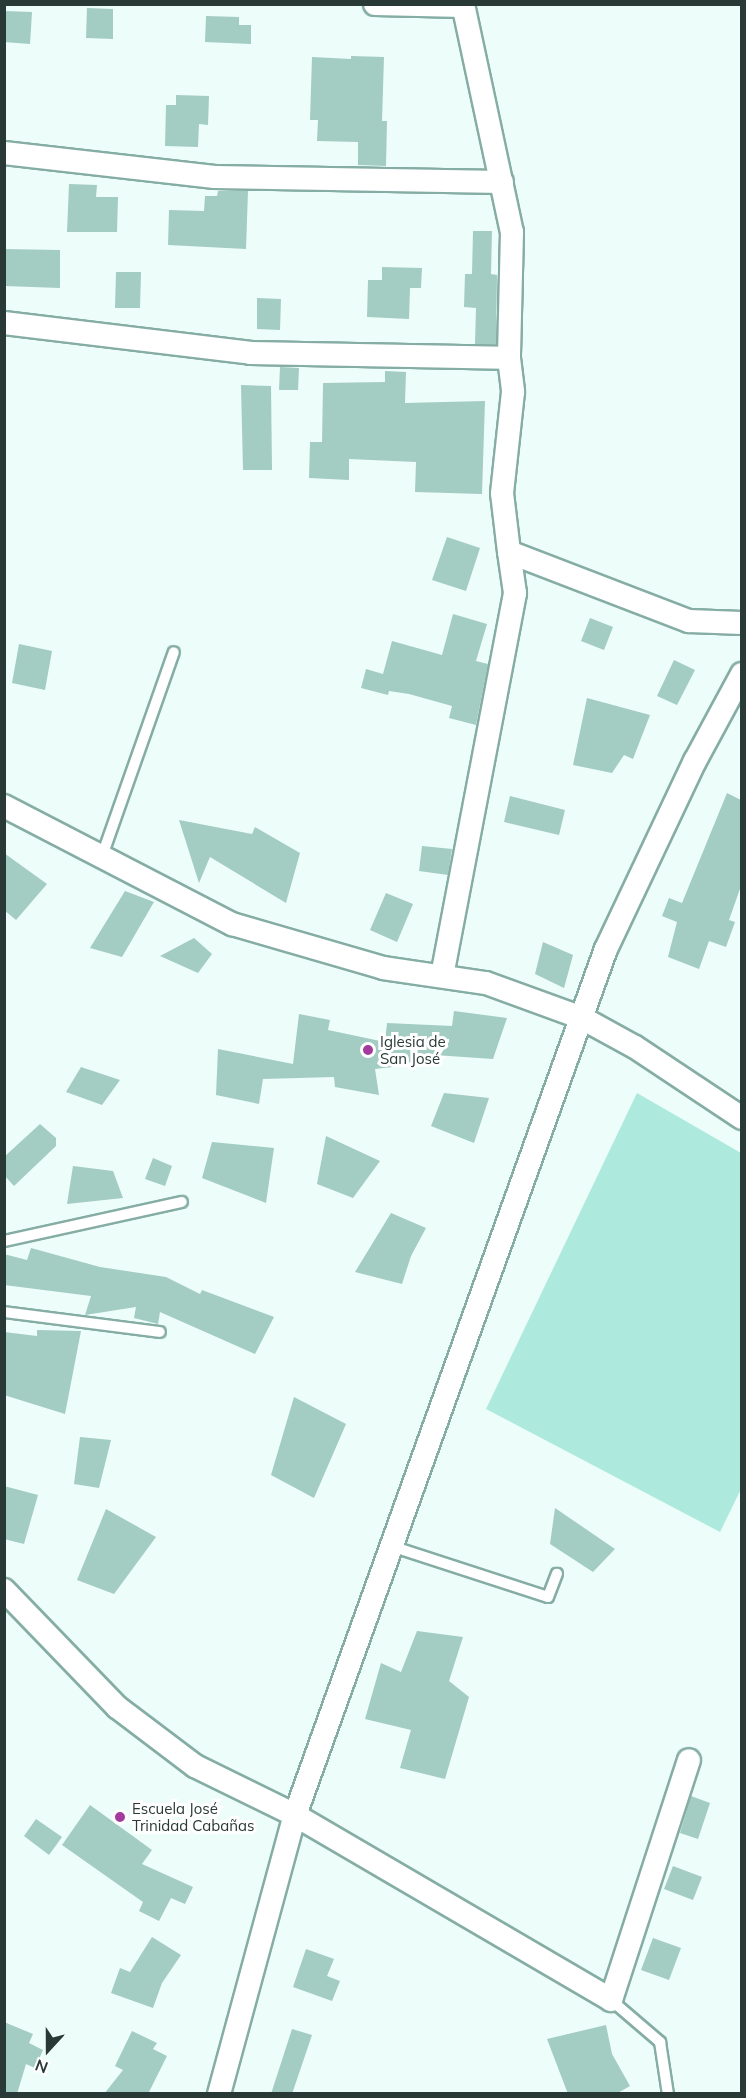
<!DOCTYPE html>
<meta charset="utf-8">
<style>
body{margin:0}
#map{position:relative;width:746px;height:2098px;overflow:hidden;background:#edfdf9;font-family:Mulish,sans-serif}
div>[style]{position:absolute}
.green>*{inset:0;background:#adeadd}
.building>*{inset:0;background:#a3ccc3}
.roads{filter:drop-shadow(2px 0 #85ada4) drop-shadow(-2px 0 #85ada4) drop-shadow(0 2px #85ada4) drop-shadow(0 -2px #85ada4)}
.service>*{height:10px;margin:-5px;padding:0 5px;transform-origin:5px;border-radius:5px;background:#fff}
.minor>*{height:22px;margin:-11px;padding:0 11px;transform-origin:11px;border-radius:11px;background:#fff}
.dots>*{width:16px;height:16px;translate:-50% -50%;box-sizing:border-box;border:3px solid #fff;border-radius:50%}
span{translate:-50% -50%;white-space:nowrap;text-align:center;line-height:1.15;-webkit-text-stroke:6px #fff;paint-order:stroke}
.poi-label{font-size:15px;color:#293a36}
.left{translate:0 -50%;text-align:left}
.frame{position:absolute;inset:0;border:6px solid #293a36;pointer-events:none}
.north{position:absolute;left:18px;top:2020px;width:60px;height:60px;-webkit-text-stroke:4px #fff;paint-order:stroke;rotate:201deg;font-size:16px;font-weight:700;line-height:24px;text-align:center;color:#293a36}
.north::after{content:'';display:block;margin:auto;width:21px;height:27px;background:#293a36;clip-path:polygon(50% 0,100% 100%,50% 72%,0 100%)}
</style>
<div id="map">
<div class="green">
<i style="clip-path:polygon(637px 1093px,741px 1153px,741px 1489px,720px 1532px,486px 1409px)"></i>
</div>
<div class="building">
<i style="clip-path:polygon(87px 8px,113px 9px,113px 39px,86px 38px)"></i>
<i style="clip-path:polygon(4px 11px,32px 12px,30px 44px,4px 42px)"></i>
<i style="clip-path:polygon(206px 16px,239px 17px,239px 25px,251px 25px,251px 44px,205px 42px)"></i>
<i style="clip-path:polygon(351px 56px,384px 57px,382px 121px,387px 121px,386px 166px,358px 165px,358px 142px,317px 141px,318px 120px,310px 120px,312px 57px,351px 59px)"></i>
<i style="clip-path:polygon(176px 95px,209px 96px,208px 125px,199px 124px,198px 147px,165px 146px,166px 105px,176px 105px)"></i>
<i style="clip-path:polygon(69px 184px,97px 185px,96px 197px,118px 197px,117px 232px,67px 232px)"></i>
<i style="clip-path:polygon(218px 191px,248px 191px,246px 249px,168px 245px,169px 210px,204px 211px,205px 196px,217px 196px)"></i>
<i style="clip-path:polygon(473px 231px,492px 231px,491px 274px,497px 275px,496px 344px,475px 344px,476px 308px,464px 307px,465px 274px,472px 274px)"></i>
<i style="clip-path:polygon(4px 249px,60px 250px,60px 288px,4px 286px)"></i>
<i style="clip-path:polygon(382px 267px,422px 268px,421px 288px,410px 288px,409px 319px,367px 317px,368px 280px,382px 280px)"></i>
<i style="clip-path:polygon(116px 272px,141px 272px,140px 308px,115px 308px)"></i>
<i style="clip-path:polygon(257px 298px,281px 299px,280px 330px,257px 329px)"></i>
<i style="clip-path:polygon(280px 367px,299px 368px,298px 390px,279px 390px)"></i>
<i style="clip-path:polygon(385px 371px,406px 372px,405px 403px,485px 401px,482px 494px,415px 492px,416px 462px,349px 459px,349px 480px,309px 478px,310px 442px,322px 442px,323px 383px,385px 382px)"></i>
<i style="clip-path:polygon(241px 385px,271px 386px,272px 470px,243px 470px)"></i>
<i style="clip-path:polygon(447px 537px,480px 548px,466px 591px,432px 580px)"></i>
<i style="clip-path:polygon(453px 614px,487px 624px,476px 661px,488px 664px,476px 725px,449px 718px,452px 706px,409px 694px,389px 691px,388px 695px,361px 688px,366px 669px,383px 674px,392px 641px,442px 655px)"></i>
<i style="clip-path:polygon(590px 618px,613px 627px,604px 650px,581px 641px)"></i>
<i style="clip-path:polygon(19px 644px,52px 651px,45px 690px,12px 683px)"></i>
<i style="clip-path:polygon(674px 660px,695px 670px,677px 705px,657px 696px)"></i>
<i style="clip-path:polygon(587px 698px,650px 715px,633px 759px,624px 755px,612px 773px,573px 765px)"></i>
<i style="clip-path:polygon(727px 793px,741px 800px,741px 886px,729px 920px,735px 922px,726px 947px,709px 941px,699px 969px,668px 957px,677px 922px,662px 916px,669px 898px,682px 903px)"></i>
<i style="clip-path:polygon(510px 796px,565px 810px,559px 835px,504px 822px)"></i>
<i style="clip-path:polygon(179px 820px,252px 834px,255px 827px,300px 853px,286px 903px,210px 857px,199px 883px)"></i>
<i style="clip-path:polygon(422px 846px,452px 849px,448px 875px,419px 871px)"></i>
<i style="clip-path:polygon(4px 853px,47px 884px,16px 920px,4px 910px)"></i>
<i style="clip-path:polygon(125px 891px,154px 902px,122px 957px,90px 948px)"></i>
<i style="clip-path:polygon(386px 893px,413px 904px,397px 942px,370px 930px)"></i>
<i style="clip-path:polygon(194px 938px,212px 954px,198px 973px,160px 956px)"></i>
<i style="clip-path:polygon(543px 942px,573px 955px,564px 988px,535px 974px)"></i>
<i style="clip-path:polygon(454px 1011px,507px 1018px,493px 1059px,420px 1054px,418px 1064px,375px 1069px,379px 1095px,335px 1087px,334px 1077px,263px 1079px,259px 1104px,216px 1095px,218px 1049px,293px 1064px,299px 1014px,330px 1020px,328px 1030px,385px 1042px,387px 1023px,452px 1026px)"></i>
<i style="clip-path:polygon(81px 1067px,120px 1080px,102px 1105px,66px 1092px)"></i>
<i style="clip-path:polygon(444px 1093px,489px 1098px,474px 1143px,431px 1126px)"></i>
<i style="clip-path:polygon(40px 1124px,56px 1138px,56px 1146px,14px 1186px,4px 1175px,4px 1157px)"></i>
<i style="clip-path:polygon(326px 1136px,380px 1161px,353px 1198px,317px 1184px)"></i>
<i style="clip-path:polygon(212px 1142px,274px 1148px,266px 1203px,202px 1178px)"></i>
<i style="clip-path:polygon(153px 1158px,172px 1166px,165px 1186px,145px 1179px)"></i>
<i style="clip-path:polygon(73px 1166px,113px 1171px,123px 1198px,67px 1204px)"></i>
<i style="clip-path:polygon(391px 1213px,426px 1228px,411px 1256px,402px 1284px,355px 1272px)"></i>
<i style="clip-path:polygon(31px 1248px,100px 1267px,166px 1277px,200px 1294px,202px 1290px,274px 1317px,255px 1354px,160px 1312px,158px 1324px,134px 1318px,136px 1307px,85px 1315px,91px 1296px,4px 1285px,4px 1254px,27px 1260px)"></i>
<i style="clip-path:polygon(37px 1330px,81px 1331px,65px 1414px,4px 1395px,4px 1332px,37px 1336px)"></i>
<i style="clip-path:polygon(294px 1397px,346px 1424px,314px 1498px,271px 1475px)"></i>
<i style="clip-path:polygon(80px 1437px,111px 1440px,99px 1488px,74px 1484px)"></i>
<i style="clip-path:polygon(4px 1486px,38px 1495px,24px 1544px,4px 1539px)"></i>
<i style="clip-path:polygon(555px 1508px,615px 1549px,593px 1572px,550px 1544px)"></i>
<i style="clip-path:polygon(106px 1509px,156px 1537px,114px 1594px,77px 1580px)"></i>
<i style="clip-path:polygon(417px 1631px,463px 1637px,449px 1681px,469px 1697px,445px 1779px,400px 1768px,411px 1730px,365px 1719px,381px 1663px,401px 1672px)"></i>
<i style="clip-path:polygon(691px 1796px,710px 1803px,698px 1839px,680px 1833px)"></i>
<i style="clip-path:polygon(90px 1805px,152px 1850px,142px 1864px,193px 1887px,185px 1904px,171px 1898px,159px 1921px,139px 1911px,143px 1902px,62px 1845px)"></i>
<i style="clip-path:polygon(36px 1819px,62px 1837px,49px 1855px,24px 1836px)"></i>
<i style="clip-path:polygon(673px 1866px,702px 1877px,693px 1900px,664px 1889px)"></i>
<i style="clip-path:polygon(152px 1937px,181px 1955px,162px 1983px,153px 2008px,111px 1993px,120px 1968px,130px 1972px)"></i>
<i style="clip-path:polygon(653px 1938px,681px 1948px,669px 1980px,641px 1970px)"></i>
<i style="clip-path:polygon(306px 1949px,334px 1959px,327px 1976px,340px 1981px,332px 2001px,293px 1987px)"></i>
<i style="clip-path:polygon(4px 2022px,33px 2034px,29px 2043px,43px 2050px,35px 2068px,26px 2064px,17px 2094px,4px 2094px)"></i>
<i style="clip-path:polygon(606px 2025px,612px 2054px,630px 2086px,616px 2094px,568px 2094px,547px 2039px)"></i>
<i style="clip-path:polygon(292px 2029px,312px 2035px,292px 2094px,271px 2094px)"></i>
<i style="clip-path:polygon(132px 2031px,157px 2043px,153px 2049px,167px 2056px,148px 2094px,104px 2094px,123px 2070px,115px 2066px)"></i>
</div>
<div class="roads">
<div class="service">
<i style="left:102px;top:856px;width:216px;rotate:-70.6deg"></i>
<i style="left:4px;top:1241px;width:182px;rotate:-12.4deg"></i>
<i style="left:4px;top:1312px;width:157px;rotate:7.3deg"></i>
<i style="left:391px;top:1546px;width:165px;rotate:18deg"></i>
<i style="left:548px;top:1597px;width:25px;rotate:-69deg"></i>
<i style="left:611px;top:2000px;width:65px;rotate:40.6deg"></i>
<i style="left:660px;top:2042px;width:53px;rotate:81.3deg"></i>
</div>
<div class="minor">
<i style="left:375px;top:4px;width:88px;rotate:1.3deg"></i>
<i style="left:463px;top:4px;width:233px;rotate:77.9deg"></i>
<i style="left:512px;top:232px;width:126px;rotate:91.4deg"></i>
<i style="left:509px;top:358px;width:34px;rotate:83deg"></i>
<i style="left:513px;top:392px;width:102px;rotate:96.2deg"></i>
<i style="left:502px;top:493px;width:59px;rotate:83.2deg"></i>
<i style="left:509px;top:552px;width:193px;rotate:21deg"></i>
<i style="left:689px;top:621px;width:53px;rotate:2.2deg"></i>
<i style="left:4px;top:153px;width:212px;rotate:6.5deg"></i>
<i style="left:215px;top:177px;width:287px;rotate:1deg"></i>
<i style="left:4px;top:323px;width:249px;rotate:6.9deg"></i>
<i style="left:251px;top:353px;width:258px;rotate:1.1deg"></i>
<i style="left:4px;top:806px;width:257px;rotate:27.4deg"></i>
<i style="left:232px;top:924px;width:157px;rotate:16.2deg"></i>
<i style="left:383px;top:968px;width:104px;rotate:8.3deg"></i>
<i style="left:486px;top:983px;width:102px;rotate:20deg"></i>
<i style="left:582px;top:1018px;width:60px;rotate:28.7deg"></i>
<i style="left:635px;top:1047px;width:128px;rotate:33.6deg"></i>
<i style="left:442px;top:976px;width:390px;rotate:-79.2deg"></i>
<i style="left:515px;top:593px;width:41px;rotate:-98.3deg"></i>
<i style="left:4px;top:1590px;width:163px;rotate:46deg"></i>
<i style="left:117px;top:1707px;width:98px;rotate:37.1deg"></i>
<i style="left:195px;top:1766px;width:111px;rotate:26.1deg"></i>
<i style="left:295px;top:1815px;width:366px;rotate:30.3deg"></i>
<i style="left:611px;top:2000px;width:252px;rotate:-72deg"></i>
<i style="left:219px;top:2094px;width:289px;rotate:-74.8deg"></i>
<i style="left:295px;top:1815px;width:920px;rotate:-70.25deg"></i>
<i style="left:606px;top:949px;width:208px;rotate:-64.7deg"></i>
<i style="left:695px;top:761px;width:99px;rotate:-61.6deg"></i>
</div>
</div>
<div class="dots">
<i style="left:368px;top:1050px;background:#a33a9d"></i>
<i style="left:120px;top:1817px;background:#a33a9d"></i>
</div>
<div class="poi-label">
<span class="left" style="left:380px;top:1050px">Iglesia de<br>San José</span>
<span class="left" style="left:132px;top:1817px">Escuela José<br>Trinidad Cabañas</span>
</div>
<div class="frame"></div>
<div class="north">N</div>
</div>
